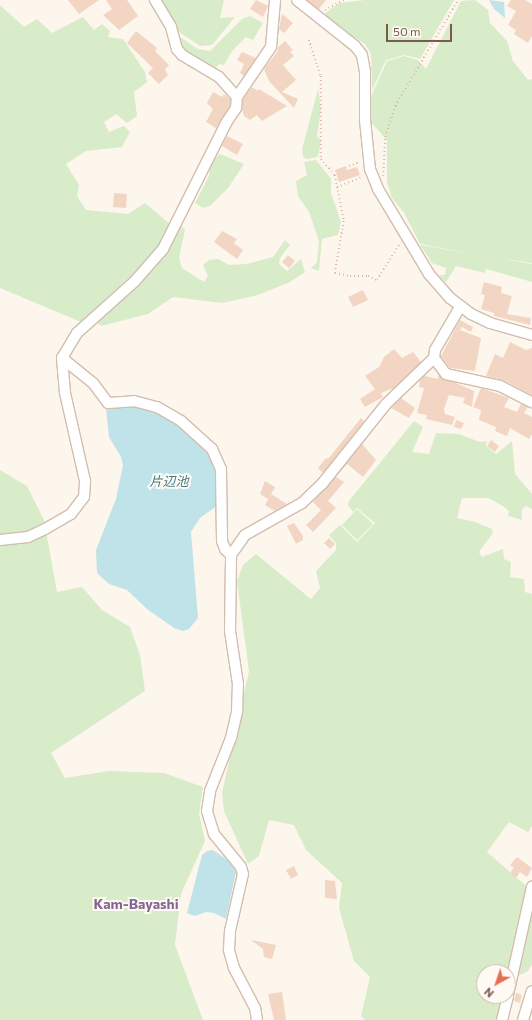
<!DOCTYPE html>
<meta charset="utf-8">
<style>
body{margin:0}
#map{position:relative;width:532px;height:1020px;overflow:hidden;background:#fdf6ec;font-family:Commissioner,"Noto Sans JP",sans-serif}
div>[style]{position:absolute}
.green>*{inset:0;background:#d8ecc9}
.water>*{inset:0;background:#bfe3e8}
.building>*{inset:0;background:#f3d5c3}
.path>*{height:1.5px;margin-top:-0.75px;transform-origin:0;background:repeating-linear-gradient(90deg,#d9b8a5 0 1px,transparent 0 4px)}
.roads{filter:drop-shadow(1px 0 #d1beb0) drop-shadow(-1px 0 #d1beb0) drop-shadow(0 1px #d1beb0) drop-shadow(0 -1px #d1beb0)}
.minor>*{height:10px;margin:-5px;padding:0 5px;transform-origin:5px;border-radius:5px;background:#fff}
span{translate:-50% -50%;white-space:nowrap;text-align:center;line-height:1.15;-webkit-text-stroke:4px #fffaf3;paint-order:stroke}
.water-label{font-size:13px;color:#437c86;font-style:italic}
.quarter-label{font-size:14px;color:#846695;font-weight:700}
.north{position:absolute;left:476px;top:964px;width:40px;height:40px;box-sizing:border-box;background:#fffaf3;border:1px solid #cabbb1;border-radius:50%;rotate:220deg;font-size:11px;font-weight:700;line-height:16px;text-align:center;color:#7a5c4d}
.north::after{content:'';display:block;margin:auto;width:14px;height:18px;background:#e76f51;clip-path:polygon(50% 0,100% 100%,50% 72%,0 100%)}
.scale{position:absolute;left:386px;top:24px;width:66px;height:18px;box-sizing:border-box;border:2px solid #7a5c4d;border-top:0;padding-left:5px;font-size:12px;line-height:14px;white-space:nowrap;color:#7a5c4d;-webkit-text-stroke:3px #fffaf3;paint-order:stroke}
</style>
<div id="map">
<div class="green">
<i style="clip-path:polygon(159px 0,224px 0,220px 18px,235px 17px,212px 45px,200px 46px,176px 30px)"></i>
<i style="clip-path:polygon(365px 0,454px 0,420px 59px,404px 55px,386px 60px,372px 90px,371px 54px,365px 44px,322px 16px,339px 3px)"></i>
<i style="clip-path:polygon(475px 0,488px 10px,490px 23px,507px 41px,513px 61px,528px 80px,532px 79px,532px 263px,499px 258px,532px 264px,532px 282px,486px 269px,485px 273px,456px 266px,446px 282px,441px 278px,440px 275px,445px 275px,446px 268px,432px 263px,420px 245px,473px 254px,420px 244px,404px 213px,392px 198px,387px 182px,387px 140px,369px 120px,369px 101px,387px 61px,404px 56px,418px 60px,426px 69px,461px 1px)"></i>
<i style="clip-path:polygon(0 5px,24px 27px,37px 19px,52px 33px,83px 17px,94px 30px,102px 24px,110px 31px,108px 37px,123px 39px,145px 72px,147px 82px,134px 92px,137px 116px,127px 123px,116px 114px,104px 122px,109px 132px,124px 126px,130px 132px,122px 147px,86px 151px,66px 164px,79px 185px,77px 196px,86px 210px,128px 214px,145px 203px,171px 225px,150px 258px,81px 322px,0 288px)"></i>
<i style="clip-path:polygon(250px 16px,263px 23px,253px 40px,246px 37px,232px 51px,224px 65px,219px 64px,215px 69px,183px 51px,177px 35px,198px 49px,210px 51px,242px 19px)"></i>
<i style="clip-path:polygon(318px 89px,321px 109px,317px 136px,321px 141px,319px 152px,317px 157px,307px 159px,303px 157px,302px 149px)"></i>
<i style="clip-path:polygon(220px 154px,244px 164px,228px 188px,210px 206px,203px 208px,195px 203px,209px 176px,210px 163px)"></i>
<i style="clip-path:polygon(316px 160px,331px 179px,331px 193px,341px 222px,338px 235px,322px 239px,319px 271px,311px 268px,317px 262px,319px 241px,309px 212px,298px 196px,296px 181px,307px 175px,304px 162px)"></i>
<i style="clip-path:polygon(181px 226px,185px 230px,179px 258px,182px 268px,204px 282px,208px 276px,203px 265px,209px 260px,218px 259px,229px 265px,247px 264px,273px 257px,285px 240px,290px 245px,280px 258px,279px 264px,287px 271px,301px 259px,305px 272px,290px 282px,258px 295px,222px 303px,173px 297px,148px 314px,101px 326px,96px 322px,172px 240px)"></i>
<i style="clip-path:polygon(414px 421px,423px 427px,412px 452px,429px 454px,436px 433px,459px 434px,480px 442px,487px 441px,486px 446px,496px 454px,512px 441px,515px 474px,532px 494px,532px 509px,526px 506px,522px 509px,522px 520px,508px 516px,509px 511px,503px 506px,488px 498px,462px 498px,457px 518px,475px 522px,492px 529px,493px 533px,479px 552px,482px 557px,503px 549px,504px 559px,511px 562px,510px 577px,524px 579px,525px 592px,532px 594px,532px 826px,528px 832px,509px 822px,487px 852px,532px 891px,532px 964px,528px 971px,508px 981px,508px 972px,484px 972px,484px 996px,502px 996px,497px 1020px,365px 1020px,361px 1016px,370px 977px,354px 961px,339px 908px,342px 883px,306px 850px,294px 825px,269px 820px,259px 856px,248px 864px,224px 811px,222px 793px,249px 671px,237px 581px,243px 565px,256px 554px,311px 599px,320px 588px,316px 571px,336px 550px,336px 543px,329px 535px,340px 525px,357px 542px,375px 523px,357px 508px,353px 512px,348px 505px,349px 501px)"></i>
<i style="clip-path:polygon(0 470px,27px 486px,44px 520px,57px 592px,82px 587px,102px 610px,130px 627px,140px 655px,145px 691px,51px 753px,65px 778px,109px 771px,164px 773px,203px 787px,199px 814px,205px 841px,181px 894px,175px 945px,203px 1020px,0 1020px)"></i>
<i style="clip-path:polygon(357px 509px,373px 524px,357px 540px,342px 525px)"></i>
</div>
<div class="water">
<i style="clip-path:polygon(489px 0,504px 2px,505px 18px,494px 9px)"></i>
<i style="clip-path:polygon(139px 406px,162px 415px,179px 425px,212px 458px,215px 464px,218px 505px,200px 518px,191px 532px,198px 618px,189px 629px,183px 631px,174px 628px,147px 609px,127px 590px,109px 584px,97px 573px,96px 550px,116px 499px,123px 465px,121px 457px,109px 437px,106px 409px)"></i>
<i style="clip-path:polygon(213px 850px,229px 861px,236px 872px,226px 919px,214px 913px,206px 912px,195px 916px,187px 913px,202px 855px,207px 851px)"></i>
</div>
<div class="building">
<i style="clip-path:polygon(68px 0,99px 0,79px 14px)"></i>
<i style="clip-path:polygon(106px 0,127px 0,138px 16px,119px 30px,103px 15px,112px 9px)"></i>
<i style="clip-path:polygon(256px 0,268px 6px,263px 17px,250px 9px)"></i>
<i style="clip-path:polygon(307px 0,326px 0,319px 9px)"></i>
<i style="clip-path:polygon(511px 0,525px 0,532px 4px,532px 36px,528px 43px,514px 34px,516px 30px,508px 25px,516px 11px,507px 6px)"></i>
<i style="clip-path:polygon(282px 14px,293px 23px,284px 33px,279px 29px)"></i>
<i style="clip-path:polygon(136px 31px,157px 48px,155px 51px,169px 65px,165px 69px,168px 75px,159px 84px,148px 73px,153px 68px,127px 43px)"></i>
<i style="clip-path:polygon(285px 41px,293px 50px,290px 52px,294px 56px,283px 65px,296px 80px,282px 92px,298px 99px,294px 108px,269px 81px,264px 69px,278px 51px,277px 48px)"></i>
<i style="clip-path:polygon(242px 52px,256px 58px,244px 76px,240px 73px,244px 64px,237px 60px)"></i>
<i style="clip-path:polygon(252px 87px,258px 91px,259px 89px,287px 106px,262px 121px,257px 115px,250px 120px,244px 116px,242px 109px,243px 99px)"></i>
<i style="clip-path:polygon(213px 92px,222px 97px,224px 94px,230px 99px,230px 106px,216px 128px,206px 122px,213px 109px,207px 103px)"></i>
<i style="clip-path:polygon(227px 136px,243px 144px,237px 155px,222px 146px)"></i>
<i style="clip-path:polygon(346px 166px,347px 170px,357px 167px,360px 175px,339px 182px,335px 170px)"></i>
<i style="clip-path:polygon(114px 193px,127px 194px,126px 208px,113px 207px)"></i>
<i style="clip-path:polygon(222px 231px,237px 239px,234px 243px,243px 250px,237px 259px,214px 242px)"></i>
<i style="clip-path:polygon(288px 255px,295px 261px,289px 268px,282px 262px)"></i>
<i style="clip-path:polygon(484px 282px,502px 287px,501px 293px,512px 296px,507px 314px,531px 318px,530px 325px,494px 316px,494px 313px,481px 309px,485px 295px,481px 294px)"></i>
<i style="clip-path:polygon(363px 290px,368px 300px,353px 307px,348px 297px)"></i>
<i style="clip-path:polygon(460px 320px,473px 327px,471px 332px,462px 327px,460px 330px,481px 338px,475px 371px,450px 368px,441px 356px)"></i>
<i style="clip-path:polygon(510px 342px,526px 350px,532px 348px,532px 395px,503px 380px,486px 376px,495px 354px,503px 358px)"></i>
<i style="clip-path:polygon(394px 349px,402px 358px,413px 352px,421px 362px,394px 388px,381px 393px,383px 397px,365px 407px,360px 399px,375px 389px,365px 376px,379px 367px,384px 357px)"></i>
<i style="clip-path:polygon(438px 375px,474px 391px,472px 407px,463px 403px,465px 398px,449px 395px,444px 409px,445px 414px,455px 417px,452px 425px,426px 419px,427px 415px,417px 413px,424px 388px,419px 387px,420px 380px,425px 376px,438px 379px)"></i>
<i style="clip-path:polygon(481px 388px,509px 398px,504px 407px,517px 412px,521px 404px,528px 407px,524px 413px,532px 417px,532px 434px,529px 439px,510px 428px,507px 436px,495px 431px,496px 427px,479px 420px,481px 410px,473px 407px)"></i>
<i style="clip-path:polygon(401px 398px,415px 408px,409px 418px,391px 408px)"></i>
<i style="clip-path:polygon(361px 418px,364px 421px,323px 473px,318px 468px,326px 458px,328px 459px)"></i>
<i style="clip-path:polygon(456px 420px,464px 423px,461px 429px,454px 427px)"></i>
<i style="clip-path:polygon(491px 440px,499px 446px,495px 452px,487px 446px)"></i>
<i style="clip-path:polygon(362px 444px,376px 460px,363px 477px,347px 464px,336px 477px,344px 482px,328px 501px,336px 508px,313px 532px,306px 525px,321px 510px,313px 502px)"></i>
<i style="clip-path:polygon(265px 481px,275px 487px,268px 499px,260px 494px)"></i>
<i style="clip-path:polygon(271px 494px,287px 504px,275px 511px,265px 505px)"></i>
<i style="clip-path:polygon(294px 523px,303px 536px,303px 540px,296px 544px,287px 526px)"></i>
<i style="clip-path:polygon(329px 538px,335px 544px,330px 549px,324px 543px)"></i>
<i style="clip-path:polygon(517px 857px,532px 868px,527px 877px,520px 872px,516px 878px,510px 873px,514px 868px,510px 865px)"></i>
<i style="clip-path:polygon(294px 866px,298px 875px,291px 879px,286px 870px)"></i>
<i style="clip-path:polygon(325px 880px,335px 881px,337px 899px,325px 898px)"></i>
<i style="clip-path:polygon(251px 940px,276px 945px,273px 956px,271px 959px,264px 957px,263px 949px)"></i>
<i style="clip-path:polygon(282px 992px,286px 1020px,274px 1020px,268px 994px)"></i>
<i style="clip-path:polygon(516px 993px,522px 995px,520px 1003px,514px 1001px)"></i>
</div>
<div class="path">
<i style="left:325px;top:10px;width:21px;rotate:-28deg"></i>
<i style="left:309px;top:40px;width:38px;rotate:72deg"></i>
<i style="left:321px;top:76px;width:83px;rotate:90deg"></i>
<i style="left:321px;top:159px;width:21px;rotate:49deg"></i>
<i style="left:335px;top:175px;width:47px;rotate:78.9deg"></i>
<i style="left:344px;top:221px;width:53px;rotate:99.8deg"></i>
<i style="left:335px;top:273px;width:15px;rotate:11deg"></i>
<i style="left:350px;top:276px;width:18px"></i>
<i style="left:368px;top:276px;width:10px;rotate:24deg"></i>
<i style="left:377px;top:280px;width:44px;rotate:-58.1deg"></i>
<i style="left:349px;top:166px;width:9px;rotate:-21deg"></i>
<i style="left:357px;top:163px;width:4px;rotate:34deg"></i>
<i style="left:383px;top:176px;width:39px;rotate:-87deg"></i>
<i style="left:385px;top:137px;width:33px;rotate:-72deg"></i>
<i style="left:395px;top:106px;width:123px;rotate:-59.3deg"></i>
<i style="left:337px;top:187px;width:27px;rotate:-22deg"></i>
</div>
<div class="roads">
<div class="minor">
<i style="left:155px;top:0;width:31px;rotate:59deg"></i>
<i style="left:171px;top:27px;width:23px;rotate:75deg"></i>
<i style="left:177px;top:49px;width:8px;rotate:50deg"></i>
<i style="left:182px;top:55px;width:43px;rotate:30.7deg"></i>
<i style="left:219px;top:77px;width:27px;rotate:48deg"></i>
<i style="left:237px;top:97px;width:60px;rotate:-55.8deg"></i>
<i style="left:271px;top:47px;width:47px;rotate:-85.1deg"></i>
<i style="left:297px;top:0;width:74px;rotate:38.4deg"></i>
<i style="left:355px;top:46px;width:11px;rotate:52deg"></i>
<i style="left:362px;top:55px;width:17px;rotate:80deg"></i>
<i style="left:365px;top:72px;width:48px;rotate:90deg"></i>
<i style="left:365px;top:120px;width:49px;rotate:84.2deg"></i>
<i style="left:370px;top:169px;width:22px;rotate:68deg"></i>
<i style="left:378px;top:189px;width:99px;rotate:59deg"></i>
<i style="left:429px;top:274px;width:32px;rotate:49deg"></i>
<i style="left:450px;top:298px;width:26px;rotate:37deg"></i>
<i style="left:471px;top:314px;width:21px;rotate:25deg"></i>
<i style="left:490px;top:323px;width:44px;rotate:15.9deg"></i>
<i style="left:62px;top:358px;width:40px;rotate:39deg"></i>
<i style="left:93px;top:383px;width:25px;rotate:53deg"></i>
<i style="left:108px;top:403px;width:26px;rotate:-4deg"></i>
<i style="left:134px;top:401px;width:24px;rotate:15deg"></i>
<i style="left:157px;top:407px;width:28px;rotate:30deg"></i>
<i style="left:181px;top:421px;width:42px;rotate:42.1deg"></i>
<i style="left:212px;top:449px;width:22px;rotate:66deg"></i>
<i style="left:221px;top:469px;width:72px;rotate:89.2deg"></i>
<i style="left:222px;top:541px;width:9px;rotate:69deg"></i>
<i style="left:225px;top:549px;width:8px;rotate:45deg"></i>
<i style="left:434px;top:358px;width:20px;rotate:53deg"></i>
<i style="left:446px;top:374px;width:55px;rotate:12.5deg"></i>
<i style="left:500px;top:386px;width:36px;rotate:27deg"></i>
<i style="left:0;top:540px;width:28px;rotate:-6deg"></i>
<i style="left:28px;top:537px;width:19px;rotate:-25deg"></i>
<i style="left:45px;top:529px;width:30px;rotate:-30deg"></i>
<i style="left:71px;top:514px;width:21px;rotate:-53deg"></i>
<i style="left:84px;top:497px;width:16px;rotate:-86deg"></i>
<i style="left:85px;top:481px;width:90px;rotate:-102.8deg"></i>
<i style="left:65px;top:393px;width:35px;rotate:-95deg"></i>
<i style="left:62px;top:358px;width:29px;rotate:-59deg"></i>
<i style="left:77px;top:333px;width:78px;rotate:-41.9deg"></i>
<i style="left:135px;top:281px;width:43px;rotate:-48.8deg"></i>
<i style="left:163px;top:249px;width:141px;rotate:-63.4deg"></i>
<i style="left:226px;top:123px;width:18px;rotate:-56deg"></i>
<i style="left:236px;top:108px;width:11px;rotate:-85deg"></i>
<i style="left:508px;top:995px;width:111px;rotate:-77.5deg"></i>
<i style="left:257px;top:1020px;width:12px;rotate:-99deg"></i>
<i style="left:255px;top:1008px;width:45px;rotate:-117.7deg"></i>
<i style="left:234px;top:968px;width:19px;rotate:-106deg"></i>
<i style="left:229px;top:950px;width:19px;rotate:-87deg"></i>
<i style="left:230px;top:931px;width:58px;rotate:-77.2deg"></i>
<i style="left:243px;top:874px;width:7px;rotate:-106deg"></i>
<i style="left:241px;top:867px;width:43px;rotate:-129.3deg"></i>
<i style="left:214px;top:834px;width:24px;rotate:-107deg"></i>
<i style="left:207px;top:811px;width:20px;rotate:-81deg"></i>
<i style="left:210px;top:791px;width:57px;rotate:-68.4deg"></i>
<i style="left:231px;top:738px;width:28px;rotate:-77deg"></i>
<i style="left:237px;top:711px;width:27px;rotate:-88deg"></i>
<i style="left:238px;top:684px;width:54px;rotate:-98.6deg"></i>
<i style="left:230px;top:631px;width:76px;rotate:-89.2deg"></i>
<i style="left:231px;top:555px;width:24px;rotate:-55deg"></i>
<i style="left:245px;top:535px;width:65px;rotate:-29.3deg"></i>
<i style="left:302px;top:503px;width:28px;rotate:-44deg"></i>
<i style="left:322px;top:484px;width:102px;rotate:-51.3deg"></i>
<i style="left:386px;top:404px;width:66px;rotate:-43.8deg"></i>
<i style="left:434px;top:358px;width:8px;rotate:-83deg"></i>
<i style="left:435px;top:350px;width:50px;rotate:-59.8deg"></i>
<i style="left:502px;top:1020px;width:25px;rotate:-76deg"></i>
<i style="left:523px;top:1020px;width:30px;rotate:-73deg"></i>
</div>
</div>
<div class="water-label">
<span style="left:169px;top:481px">片辺池</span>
</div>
<div class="quarter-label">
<span style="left:136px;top:904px">Kam-Bayashi</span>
</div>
<div class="north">N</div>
<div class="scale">50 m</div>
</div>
